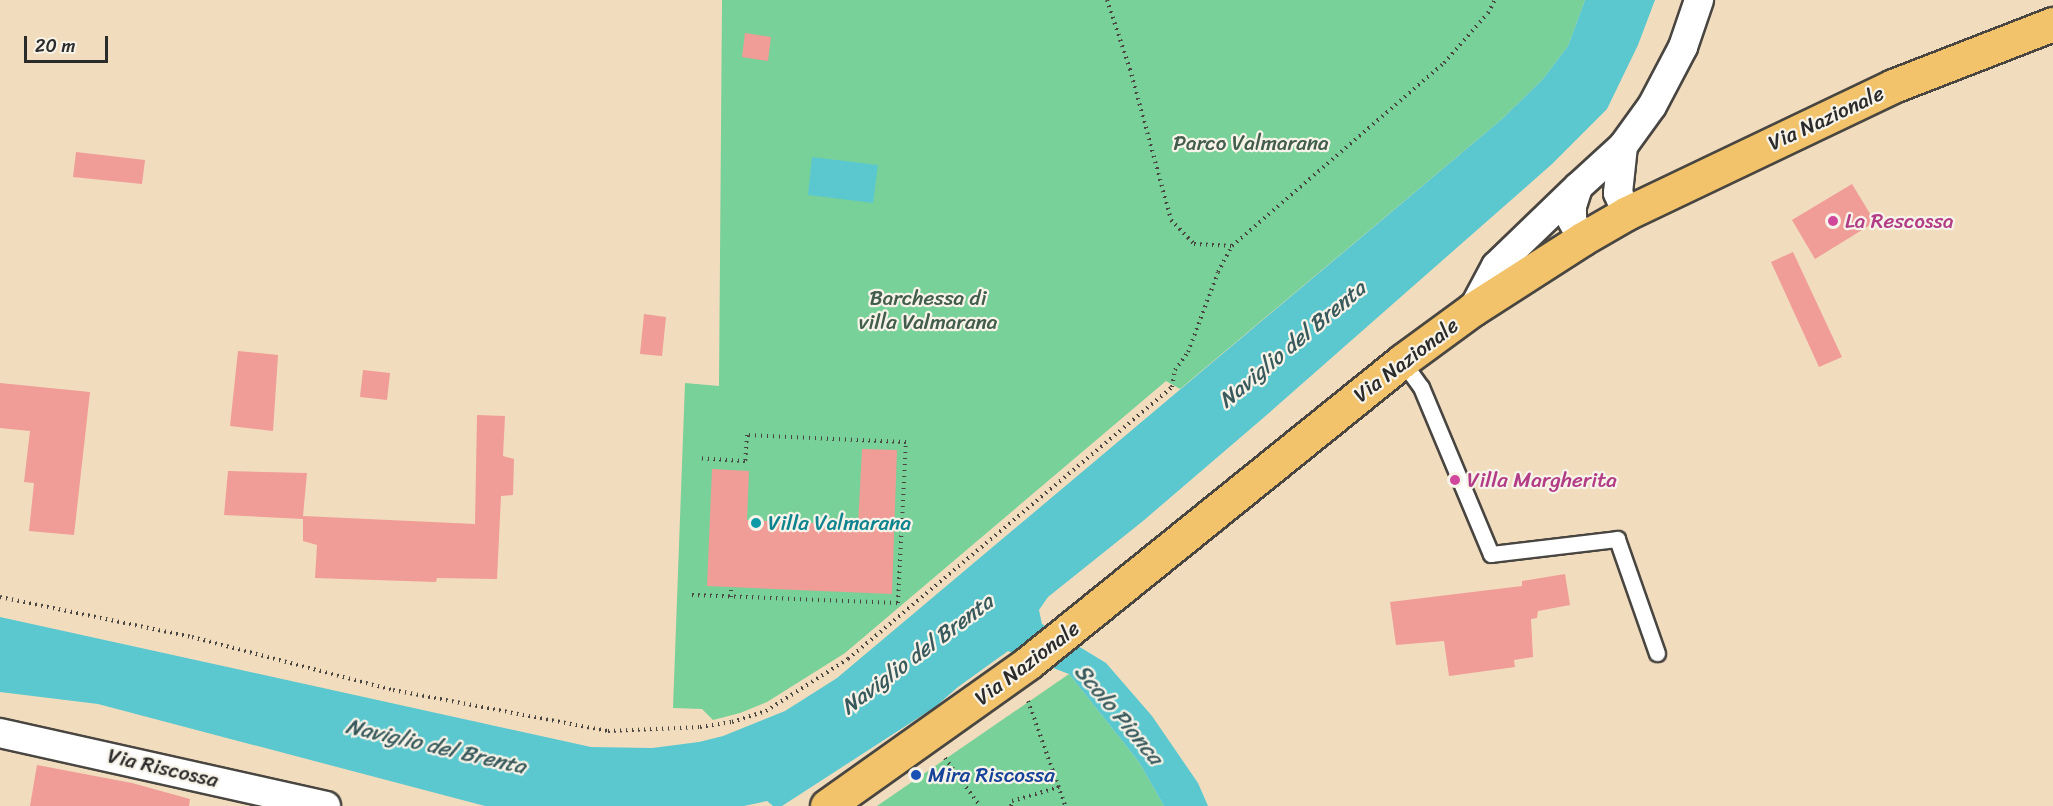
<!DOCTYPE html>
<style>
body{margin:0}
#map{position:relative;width:2053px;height:806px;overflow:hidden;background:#f2dcbe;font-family:Sriracha,sans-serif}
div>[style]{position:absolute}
.green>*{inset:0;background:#77d198}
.water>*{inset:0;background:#5bc8cf}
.building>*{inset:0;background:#f09c97}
.path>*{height:4px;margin-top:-2px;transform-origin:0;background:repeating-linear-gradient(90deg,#494641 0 1.5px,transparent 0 6px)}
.roads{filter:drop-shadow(2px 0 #494641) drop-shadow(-2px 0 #494641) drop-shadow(0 2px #494641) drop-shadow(0 -2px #494641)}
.service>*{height:15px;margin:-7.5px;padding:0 7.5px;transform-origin:7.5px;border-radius:7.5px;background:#fff}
.minor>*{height:28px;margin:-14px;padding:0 14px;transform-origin:14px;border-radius:14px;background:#fff}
.primary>*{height:33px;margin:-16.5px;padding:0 16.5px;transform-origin:16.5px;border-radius:16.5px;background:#f2c36a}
.dots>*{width:16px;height:16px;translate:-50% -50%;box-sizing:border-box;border:3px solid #f7f3e8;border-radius:50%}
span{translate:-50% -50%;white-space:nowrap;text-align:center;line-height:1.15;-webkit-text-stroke:4.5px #f7f3e8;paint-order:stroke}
.street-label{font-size:21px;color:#2b2b2b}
.park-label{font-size:21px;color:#425d4c}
.hotel-label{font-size:21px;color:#b23c85}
.left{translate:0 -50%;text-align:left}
.culture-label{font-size:21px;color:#0d838f}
.transit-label{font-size:21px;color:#164399}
.water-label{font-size:22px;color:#395a5c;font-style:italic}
.scale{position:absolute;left:24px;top:36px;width:84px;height:27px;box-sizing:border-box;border:3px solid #2b2b2b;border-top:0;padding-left:8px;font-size:18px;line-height:21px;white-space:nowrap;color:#2b2b2b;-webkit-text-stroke:4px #f7f3e8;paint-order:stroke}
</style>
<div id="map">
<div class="green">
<i style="clip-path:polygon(722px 0,1585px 0,1568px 46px,1542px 80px,1502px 119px,1180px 389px,1166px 381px,845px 653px,767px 702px,740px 713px,713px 720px,702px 709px,673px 708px,685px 383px,719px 386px)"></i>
<i style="clip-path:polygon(1069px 674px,1139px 762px,1164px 806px,877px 806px)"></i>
</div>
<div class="water">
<i style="clip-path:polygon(1585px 0,1655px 0,1638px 45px,1607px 109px,1552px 164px,1269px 413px,1143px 521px,1048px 597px,1039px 610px,1042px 624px,1106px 663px,1152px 716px,1198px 783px,1208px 806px,1164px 806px,1139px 762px,1069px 674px,1008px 651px,958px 687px,935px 707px,782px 806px,773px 806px,767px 801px,744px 806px,485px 806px,98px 704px,0 692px,0 617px,591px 747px,652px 748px,699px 742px,723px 736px,785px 711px,837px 678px,1502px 119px,1542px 80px,1568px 46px)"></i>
<i style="clip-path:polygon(812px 157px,878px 165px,873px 203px,808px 195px)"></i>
</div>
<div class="building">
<i style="clip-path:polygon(745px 33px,771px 37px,768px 61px,742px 57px)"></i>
<i style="clip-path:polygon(76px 152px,145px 160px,142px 184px,73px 177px)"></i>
<i style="clip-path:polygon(1852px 184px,1875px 222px,1815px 259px,1792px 220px)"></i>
<i style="clip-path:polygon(1793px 252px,1842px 357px,1819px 367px,1771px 262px)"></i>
<i style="clip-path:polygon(644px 314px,666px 317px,662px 356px,640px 354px)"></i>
<i style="clip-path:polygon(238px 351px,278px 355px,273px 431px,230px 426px)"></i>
<i style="clip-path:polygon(363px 370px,390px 373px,387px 400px,360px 397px)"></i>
<i style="clip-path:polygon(0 383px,90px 392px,74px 535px,29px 531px,34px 483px,24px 482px,30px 431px,0 428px)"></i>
<i style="clip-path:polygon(477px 415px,505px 416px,503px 456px,514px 459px,513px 495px,501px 496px,497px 579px,437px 578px,436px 582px,315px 578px,317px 545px,303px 541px,303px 519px,224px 515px,228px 471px,307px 473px,303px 516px,475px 524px)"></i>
<i style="clip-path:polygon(862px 449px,897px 450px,892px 594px,707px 586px,712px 469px,749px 471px,747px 520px,858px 525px)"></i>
<i style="clip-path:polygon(1565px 574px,1570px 605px,1538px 611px,1537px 618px,1531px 619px,1533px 657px,1514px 660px,1515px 667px,1449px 676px,1444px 641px,1396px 645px,1390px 602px,1522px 586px,1522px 581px)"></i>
<i style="clip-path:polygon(37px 765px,132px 783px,190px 799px,189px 806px,30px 806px)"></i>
</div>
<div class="path">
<i style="left:1107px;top:0;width:73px;rotate:71.6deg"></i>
<i style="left:1130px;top:69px;width:156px;rotate:74.8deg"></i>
<i style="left:1171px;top:220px;width:33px;rotate:46deg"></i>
<i style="left:1194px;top:244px;width:38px;rotate:3deg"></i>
<i style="left:692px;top:595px;width:206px;rotate:2.2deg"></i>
<i style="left:898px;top:603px;width:161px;rotate:-87.2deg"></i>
<i style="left:906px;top:442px;width:159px;rotate:-177.5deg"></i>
<i style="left:747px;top:435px;width:26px;rotate:94deg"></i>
<i style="left:745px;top:461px;width:48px;rotate:-176.4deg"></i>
<i style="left:0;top:597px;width:196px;rotate:11.8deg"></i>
<i style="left:192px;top:637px;width:208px;rotate:14.8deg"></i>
<i style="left:393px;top:690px;width:219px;rotate:10.8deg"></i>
<i style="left:608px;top:731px;width:92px;rotate:-2.5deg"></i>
<i style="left:700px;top:727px;width:32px;rotate:-9deg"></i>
<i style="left:732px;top:722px;width:36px;rotate:-18deg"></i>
<i style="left:766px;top:711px;width:97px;rotate:-32.4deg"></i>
<i style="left:848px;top:659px;width:423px;rotate:-40deg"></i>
<i style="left:1172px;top:387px;width:17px;rotate:-80deg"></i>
<i style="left:1175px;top:370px;width:22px;rotate:-54deg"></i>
<i style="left:1188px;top:352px;width:85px;rotate:-69.4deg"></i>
<i style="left:1218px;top:272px;width:30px;rotate:-62deg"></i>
<i style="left:1232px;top:246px;width:280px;rotate:-40.8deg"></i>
<i style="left:1444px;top:63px;width:67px;rotate:-48.7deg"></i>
<i style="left:1488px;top:13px;width:15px;rotate:-62deg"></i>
<i style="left:731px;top:597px;width:10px;rotate:-90deg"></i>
<i style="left:1028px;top:701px;width:110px;rotate:70.4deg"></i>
<i style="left:945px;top:758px;width:59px;rotate:53.9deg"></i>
<i style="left:1011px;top:806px;width:5px;rotate:-79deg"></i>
<i style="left:1012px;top:801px;width:49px;rotate:-16.6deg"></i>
</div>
<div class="roads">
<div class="service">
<i style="left:1402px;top:361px;width:32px;rotate:54deg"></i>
<i style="left:1421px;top:387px;width:181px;rotate:67.3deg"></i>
<i style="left:1491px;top:554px;width:127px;rotate:-6.8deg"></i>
<i style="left:1617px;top:539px;width:121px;rotate:70.7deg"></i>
</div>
<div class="minor">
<i style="left:1623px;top:146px;width:47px;rotate:96.1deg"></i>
<i style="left:1618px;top:193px;width:22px;rotate:66deg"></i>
<i style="left:1582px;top:239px;width:21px;rotate:-118deg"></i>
<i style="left:1572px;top:220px;width:14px;rotate:-90deg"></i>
<i style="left:1572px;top:206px;width:20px;rotate:-72deg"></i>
<i style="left:1578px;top:187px;width:61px;rotate:-42.3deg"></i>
<i style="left:1623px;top:146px;width:49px;rotate:-54.1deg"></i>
<i style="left:1652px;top:106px;width:67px;rotate:-62.3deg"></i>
<i style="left:1683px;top:47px;width:50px;rotate:-71.2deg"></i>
<i style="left:1473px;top:309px;width:49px;rotate:-61.9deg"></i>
<i style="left:1496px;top:266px;width:114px;rotate:-43.9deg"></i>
<i style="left:0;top:733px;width:334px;rotate:12.6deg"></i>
</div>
<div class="primary">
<i style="left:827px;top:806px;width:247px;rotate:-35.4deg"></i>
<i style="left:1028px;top:663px;width:481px;rotate:-38.9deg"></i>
<i style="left:1402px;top:361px;width:88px;rotate:-36.2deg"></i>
<i style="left:1473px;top:309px;width:130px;rotate:-32.7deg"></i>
<i style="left:1582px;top:239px;width:52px;rotate:-30deg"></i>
<i style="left:1627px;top:213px;width:295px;rotate:-25.5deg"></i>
<i style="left:1893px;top:86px;width:172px;rotate:-21.2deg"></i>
</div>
</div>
<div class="dots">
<i style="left:1833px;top:221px;background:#d1479c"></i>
<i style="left:1455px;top:480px;background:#d1479c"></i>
<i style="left:756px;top:523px;background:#0f9aa8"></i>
<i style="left:916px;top:775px;background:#1a4fb4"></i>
</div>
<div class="street-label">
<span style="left:1826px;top:118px;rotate:-25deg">Via Nazionale</span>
<span style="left:1406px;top:360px;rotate:-37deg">Via Nazionale</span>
<span style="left:1027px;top:663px;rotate:-37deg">Via Nazionale</span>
<span style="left:163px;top:768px;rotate:13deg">Via Riscossa</span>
</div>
<div class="park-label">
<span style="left:1251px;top:143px">Parco Valmarana</span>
<span style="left:928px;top:310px">Barchessa di<br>villa Valmarana</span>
</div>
<div class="hotel-label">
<span class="left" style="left:1845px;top:221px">La Rescossa</span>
<span class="left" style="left:1467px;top:480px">Villa Margherita</span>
</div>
<div class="culture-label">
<span class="left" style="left:768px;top:523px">Villa Valmarana</span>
</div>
<div class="transit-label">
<span class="left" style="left:928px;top:775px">Mira Riscossa</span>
</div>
<div class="water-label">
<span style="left:1292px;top:344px;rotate:-40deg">Naviglio del Brenta</span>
<span style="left:917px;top:654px;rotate:-37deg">Naviglio del Brenta</span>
<span style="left:1119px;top:714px;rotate:50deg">Scolo Pionca</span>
<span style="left:436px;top:746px;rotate:13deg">Naviglio del Brenta</span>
</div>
<div class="scale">20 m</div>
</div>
